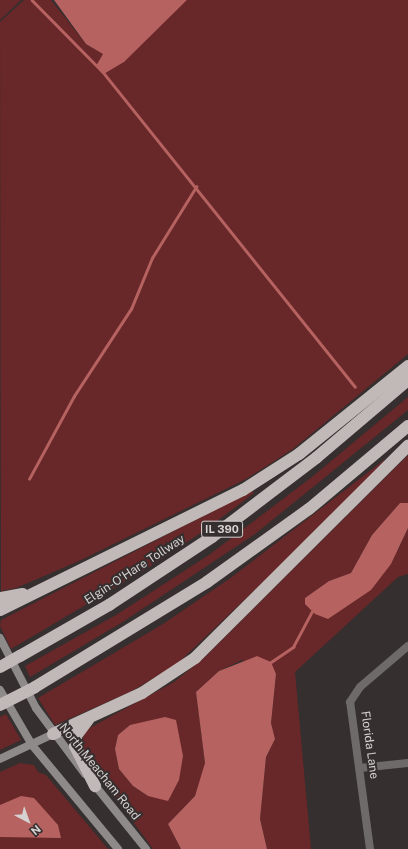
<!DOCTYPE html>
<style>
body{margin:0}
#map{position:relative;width:408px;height:849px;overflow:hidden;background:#362f2f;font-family:"Public Sans",sans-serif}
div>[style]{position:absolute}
.green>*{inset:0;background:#682728}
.water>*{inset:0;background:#b56260}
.stream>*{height:2.5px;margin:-1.25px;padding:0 1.25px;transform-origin:1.25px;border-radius:1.25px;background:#b56260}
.minor>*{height:8px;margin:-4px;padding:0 4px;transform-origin:4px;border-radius:4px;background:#6e6a6a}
.secondary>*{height:8px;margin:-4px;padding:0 4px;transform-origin:4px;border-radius:4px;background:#8f8a8a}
.motorway>*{height:12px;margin:-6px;padding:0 6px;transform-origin:6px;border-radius:6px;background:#c1b9b8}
.motorway-bridge>*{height:12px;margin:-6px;padding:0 6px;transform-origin:6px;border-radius:6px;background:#c1b9b8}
span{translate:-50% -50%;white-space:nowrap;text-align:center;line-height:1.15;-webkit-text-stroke:4px #362f2f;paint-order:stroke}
.shield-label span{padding:1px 3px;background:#362f2f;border:1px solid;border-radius:3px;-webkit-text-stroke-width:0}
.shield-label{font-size:11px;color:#d6d2d2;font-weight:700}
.street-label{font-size:12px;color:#d6d2d2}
.north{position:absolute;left:8px;top:801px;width:40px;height:40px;-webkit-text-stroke:3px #362f2f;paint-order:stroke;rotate:139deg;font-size:11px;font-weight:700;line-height:16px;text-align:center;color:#d6d2d2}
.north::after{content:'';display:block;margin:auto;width:14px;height:18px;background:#d6d2d2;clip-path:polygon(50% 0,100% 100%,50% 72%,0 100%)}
</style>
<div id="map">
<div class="green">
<i style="clip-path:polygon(0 0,21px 0,0 20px)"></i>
<i style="clip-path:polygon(24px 0,51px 0,86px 44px,104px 54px,103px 72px,123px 60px,183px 0,408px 0,408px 354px,293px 449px,246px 479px,79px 561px,16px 588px,1px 591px,0 22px)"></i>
<i style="clip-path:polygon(408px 397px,408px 410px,255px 534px,121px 623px,30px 677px,25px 666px,116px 615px,209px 555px,312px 477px)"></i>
<i style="clip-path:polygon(evenodd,408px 455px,408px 503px,400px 503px,372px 535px,351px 573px,329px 581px,305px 598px,398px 550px,408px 528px,408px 574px,398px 577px,295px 672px,311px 849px,267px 849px,260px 819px,266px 757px,275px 739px,271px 723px,276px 674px,242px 660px,219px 671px,196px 692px,205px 763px,202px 781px,195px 796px,168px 824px,181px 849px,153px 849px,87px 759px,81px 744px,86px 730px,174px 682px,204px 658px,408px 455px,130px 725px,148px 796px,134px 787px,119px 769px,115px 749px,118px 735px,130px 725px)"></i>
<i style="clip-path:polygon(384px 460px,386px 463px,320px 528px,177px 664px,132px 691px,55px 725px,38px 698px,163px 624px,232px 577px)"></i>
<i style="clip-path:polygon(252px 491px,254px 493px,208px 528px,143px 571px,11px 649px,0 626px,1px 620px)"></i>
<i style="clip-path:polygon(6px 714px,21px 740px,0 750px,0 717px)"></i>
<i style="clip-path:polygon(20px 763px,34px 765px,38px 772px,46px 775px,108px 849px,0 849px,0 772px)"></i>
</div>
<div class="water">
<i style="clip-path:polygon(54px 0,184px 0,123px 60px,103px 72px,96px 66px,103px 54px,86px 44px)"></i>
<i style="clip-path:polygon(400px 503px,408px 503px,408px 528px,391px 564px,371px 590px,328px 619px,315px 614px,305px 604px,305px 598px,329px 581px,351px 573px,372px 535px)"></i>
<i style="clip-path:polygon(257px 656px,271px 662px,276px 674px,271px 723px,275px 739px,266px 757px,260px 819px,267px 849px,181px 849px,168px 824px,195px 796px,205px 763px,196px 692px,219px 671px)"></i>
<i style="clip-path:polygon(165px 717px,176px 720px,183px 756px,179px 780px,168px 801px,148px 796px,133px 786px,119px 769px,115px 749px,118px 735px,130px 725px)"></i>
<i style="clip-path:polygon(21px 796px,34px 798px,58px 825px,61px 838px,0 837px,0 805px)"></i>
</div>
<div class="stream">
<i style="left:32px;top:0;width:101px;rotate:45.4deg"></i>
<i style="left:103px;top:72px;width:403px;rotate:51.3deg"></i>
<i style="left:103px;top:72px;width:23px;rotate:-31deg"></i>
<i style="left:123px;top:60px;width:86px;rotate:-44.5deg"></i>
<i style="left:29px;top:479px;width:94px;rotate:-61.5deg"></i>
<i style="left:74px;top:396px;width:104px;rotate:-56.8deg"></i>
<i style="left:131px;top:309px;width:55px;rotate:-67.6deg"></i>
<i style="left:152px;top:258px;width:84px;rotate:-58.2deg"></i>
<i style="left:271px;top:662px;width:27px;rotate:-34deg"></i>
<i style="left:293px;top:647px;width:40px;rotate:-62deg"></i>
</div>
<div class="minor">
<i style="left:360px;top:768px;width:48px;rotate:-5.9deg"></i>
<i style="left:370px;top:849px;width:148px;rotate:-97.7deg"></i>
<i style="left:350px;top:702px;width:18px;rotate:-56deg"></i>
<i style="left:360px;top:687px;width:63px;rotate:-40.5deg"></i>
</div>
<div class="secondary">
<i style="left:0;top:638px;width:79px;rotate:62.8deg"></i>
<i style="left:36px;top:708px;width:82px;rotate:53.4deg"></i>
<i style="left:0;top:690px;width:64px;rotate:59.8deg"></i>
<i style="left:32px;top:745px;width:135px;rotate:50.4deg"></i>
<i style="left:0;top:759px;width:59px;rotate:-25.3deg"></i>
<i style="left:93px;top:783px;width:85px;rotate:51.2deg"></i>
</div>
<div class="motorway">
<i style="left:0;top:598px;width:23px;rotate:-10deg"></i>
<i style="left:0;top:610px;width:271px;rotate:-26.3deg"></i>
<i style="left:243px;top:490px;width:67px;rotate:-32.7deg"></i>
<i style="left:299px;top:454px;width:140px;rotate:-38.9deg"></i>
<i style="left:20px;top:656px;width:103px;rotate:-29.8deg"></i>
<i style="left:109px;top:605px;width:123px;rotate:-33.4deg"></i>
<i style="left:212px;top:537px;width:131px;rotate:-37.2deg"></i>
<i style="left:316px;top:458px;width:121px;rotate:-40.3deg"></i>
<i style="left:35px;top:687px;width:202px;rotate:-31.4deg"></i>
<i style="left:207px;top:582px;width:125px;rotate:-35.6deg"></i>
<i style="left:309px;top:509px;width:129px;rotate:-40deg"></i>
<i style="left:88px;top:720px;width:20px;rotate:127deg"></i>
<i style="left:76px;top:736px;width:10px;rotate:96deg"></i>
<i style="left:75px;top:746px;width:45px;rotate:63.4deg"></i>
<i style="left:53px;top:734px;width:98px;rotate:-24.7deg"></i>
<i style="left:142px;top:693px;width:64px;rotate:-33.4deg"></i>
<i style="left:195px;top:658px;width:301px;rotate:-44.9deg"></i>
</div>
<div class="motorway-bridge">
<i style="left:0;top:667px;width:23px;rotate:-29deg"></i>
<i style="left:0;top:705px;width:39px;rotate:-27deg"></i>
</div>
<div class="shield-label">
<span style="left:222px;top:529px">IL 390</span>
</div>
<div class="street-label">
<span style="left:135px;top:570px;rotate:-33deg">Elgin-O'Hare Tollway</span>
<span style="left:369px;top:745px;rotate:82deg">Florida Lane</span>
<span style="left:99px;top:772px;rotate:51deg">North Meacham Road</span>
</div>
<div class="north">N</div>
</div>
